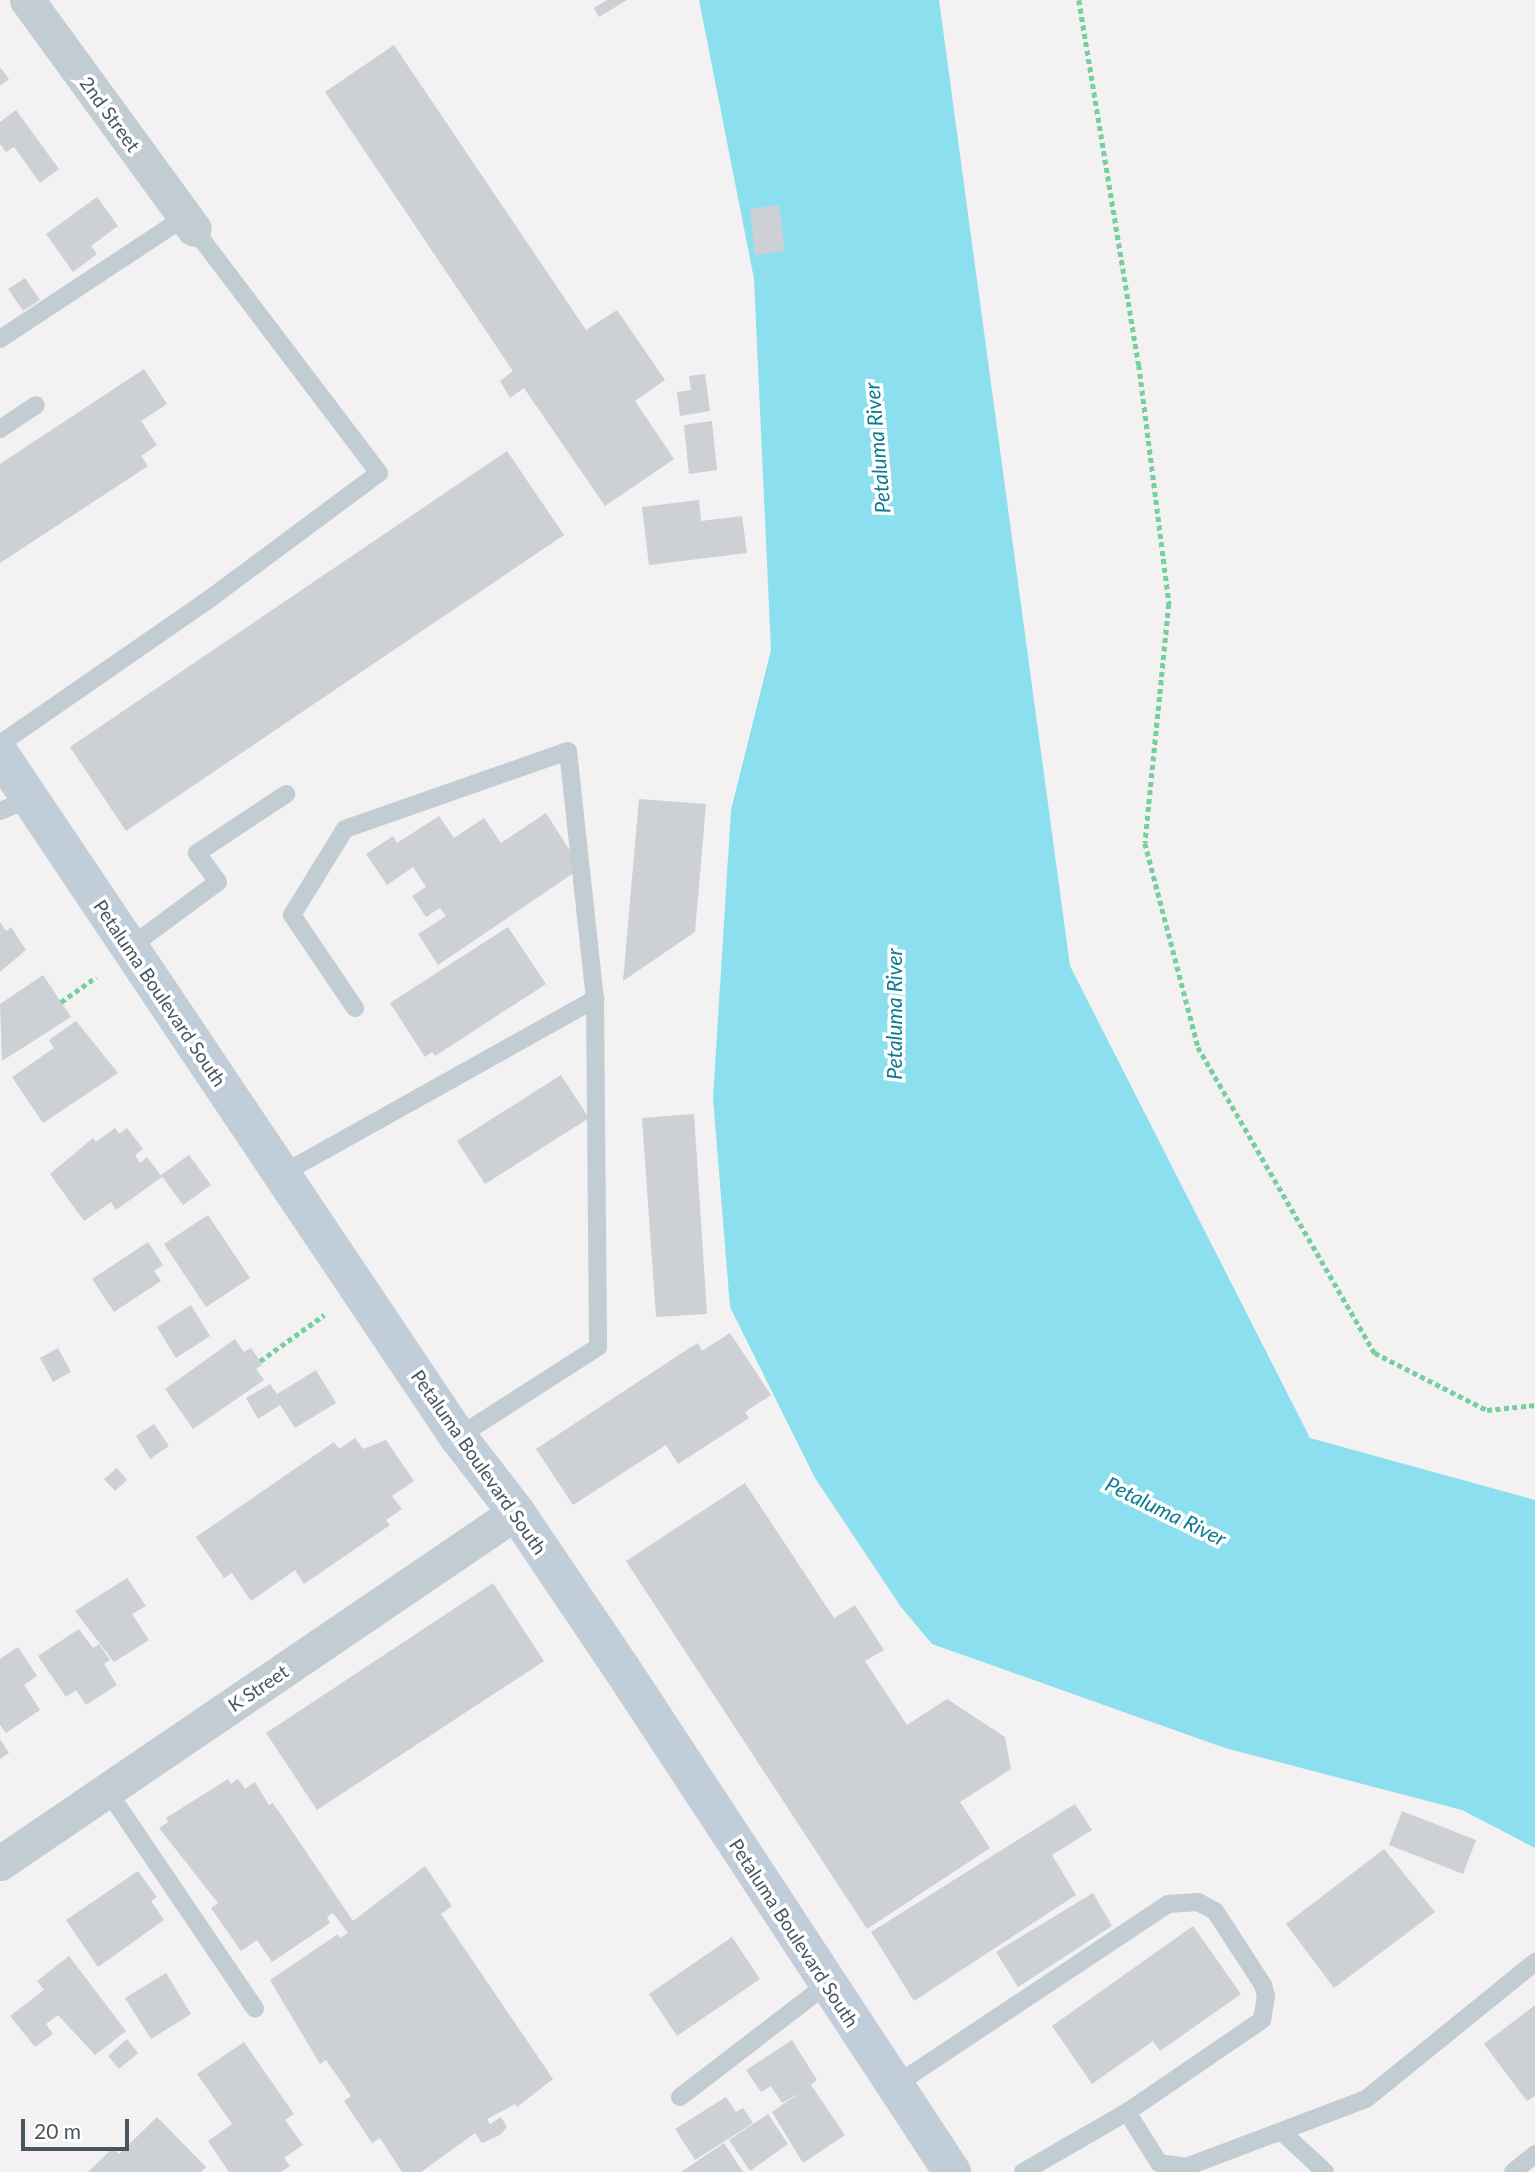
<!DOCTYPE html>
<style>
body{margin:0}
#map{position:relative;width:1535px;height:2172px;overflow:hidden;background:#f3f1f1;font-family:Lato,sans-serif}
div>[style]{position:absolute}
.water>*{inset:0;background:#8bdfef}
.building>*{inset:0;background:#cdd0d5}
.path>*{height:4.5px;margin-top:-2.25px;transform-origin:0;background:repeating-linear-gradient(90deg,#75d09f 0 5px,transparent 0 8.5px)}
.lane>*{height:18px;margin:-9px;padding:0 9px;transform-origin:9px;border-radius:9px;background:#c1ccd3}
.street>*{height:35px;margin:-17.5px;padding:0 17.5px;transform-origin:17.5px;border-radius:17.5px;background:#c1ccd3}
.secondary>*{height:38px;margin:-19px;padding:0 19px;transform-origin:19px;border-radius:19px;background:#c1cdd8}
span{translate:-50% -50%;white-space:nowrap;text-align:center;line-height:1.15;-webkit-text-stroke:7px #fff;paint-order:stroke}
.street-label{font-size:19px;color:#48555f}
.water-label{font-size:21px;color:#0a7c91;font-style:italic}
.scale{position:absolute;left:21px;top:2119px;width:108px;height:32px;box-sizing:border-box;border:4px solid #48555f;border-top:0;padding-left:9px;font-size:21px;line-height:24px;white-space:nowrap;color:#48555f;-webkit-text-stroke:5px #fff;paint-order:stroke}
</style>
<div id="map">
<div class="water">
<i style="clip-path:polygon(699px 0,939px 0,1070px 966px,1310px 1438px,1535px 1500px,1535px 1848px,1462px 1810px,1225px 1748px,932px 1644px,901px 1607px,815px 1478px,730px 1307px,713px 1098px,731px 810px,771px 650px,754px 279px)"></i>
</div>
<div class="building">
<i style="clip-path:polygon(607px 0,627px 0,599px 17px,594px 8px)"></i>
<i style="clip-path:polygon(394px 45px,586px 330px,617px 310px,665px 380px,635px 401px,674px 459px,605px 506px,524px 388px,510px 398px,500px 381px,513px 371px,325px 92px)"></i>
<i style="clip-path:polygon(0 67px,9px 79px,0 86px)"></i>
<i style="clip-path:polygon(16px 110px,59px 169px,40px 183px,14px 147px,6px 152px,0 144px,0 122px)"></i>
<i style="clip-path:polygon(97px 197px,118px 226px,91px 246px,97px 254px,73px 272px,46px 234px)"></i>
<i style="clip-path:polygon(779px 205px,785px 251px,755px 255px,750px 209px)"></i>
<i style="clip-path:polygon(25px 278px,40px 300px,23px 311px,8px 289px)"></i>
<i style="clip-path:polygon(144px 369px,167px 404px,141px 421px,157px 445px,141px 456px,148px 466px,0 563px,0 464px)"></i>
<i style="clip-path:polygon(705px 374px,710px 411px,680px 416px,677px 392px,691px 390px,689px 376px)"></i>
<i style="clip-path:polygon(712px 421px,717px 470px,689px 474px,684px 425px)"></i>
<i style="clip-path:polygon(507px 451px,564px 535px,126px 831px,70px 747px)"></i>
<i style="clip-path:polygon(699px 500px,701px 521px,742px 516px,747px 553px,649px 565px,642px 507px)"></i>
<i style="clip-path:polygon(639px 799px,706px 804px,695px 932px,623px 981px)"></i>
<i style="clip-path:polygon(546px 813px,581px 868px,438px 965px,418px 934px,446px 916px,440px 908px,426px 917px,412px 896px,426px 887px,413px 867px,387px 885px,366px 854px,393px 836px,397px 843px,439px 816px,454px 838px,484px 818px,501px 843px)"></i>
<i style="clip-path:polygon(0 922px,6px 931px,11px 927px,26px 950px,0 972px)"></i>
<i style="clip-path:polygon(508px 927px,546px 984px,435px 1056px,432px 1052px,425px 1057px,390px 1003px)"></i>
<i style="clip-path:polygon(43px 975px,71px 1017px,2px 1061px,0 1004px)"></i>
<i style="clip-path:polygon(76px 1021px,118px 1073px,43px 1123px,12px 1077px,54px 1048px,49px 1040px)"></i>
<i style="clip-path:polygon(561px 1075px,589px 1118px,485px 1184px,457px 1141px)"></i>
<i style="clip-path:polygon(694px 1114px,707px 1314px,656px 1317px,642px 1118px)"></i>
<i style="clip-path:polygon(115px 1128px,119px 1134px,127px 1128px,143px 1149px,135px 1155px,140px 1163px,147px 1157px,162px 1177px,116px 1210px,111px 1202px,84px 1221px,50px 1174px,93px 1138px,96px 1142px)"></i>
<i style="clip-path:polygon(189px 1155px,211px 1185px,183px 1205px,161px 1175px)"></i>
<i style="clip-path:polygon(208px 1215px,250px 1278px,206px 1307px,164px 1244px)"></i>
<i style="clip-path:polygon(148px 1242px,163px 1265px,154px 1271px,161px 1281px,114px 1312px,92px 1279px)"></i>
<i style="clip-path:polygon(191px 1305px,210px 1336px,176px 1358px,157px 1327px)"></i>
<i style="clip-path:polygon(730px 1333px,771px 1395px,745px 1412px,749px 1418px,678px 1464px,666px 1445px,573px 1505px,536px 1449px,691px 1347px,698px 1343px,702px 1351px)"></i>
<i style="clip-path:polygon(235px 1339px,244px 1352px,251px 1348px,260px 1361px,262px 1365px,256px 1369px,264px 1380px,193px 1429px,165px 1389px)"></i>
<i style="clip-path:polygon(58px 1348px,71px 1372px,53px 1382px,40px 1358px)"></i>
<i style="clip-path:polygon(316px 1370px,336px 1403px,295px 1428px,280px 1405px,258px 1419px,246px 1398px,270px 1384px,277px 1394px)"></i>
<i style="clip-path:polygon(154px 1424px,169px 1446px,150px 1459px,136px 1436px)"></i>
<i style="clip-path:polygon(355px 1438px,363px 1449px,386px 1440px,414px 1481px,392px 1496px,402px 1509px,386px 1520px,390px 1525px,304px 1584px,295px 1570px,251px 1601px,232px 1573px,224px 1578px,196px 1537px,334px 1442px,339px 1449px)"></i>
<i style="clip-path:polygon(117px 1468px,127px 1480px,115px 1491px,104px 1479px)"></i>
<i style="clip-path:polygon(745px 1483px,834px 1618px,855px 1605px,884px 1650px,865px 1661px,907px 1725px,947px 1699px,1005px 1737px,1011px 1769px,960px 1802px,990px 1848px,867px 1929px,626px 1561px)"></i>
<i style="clip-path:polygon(127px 1578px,146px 1606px,132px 1614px,149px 1640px,114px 1662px,75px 1611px)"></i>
<i style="clip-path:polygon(493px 1583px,544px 1661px,317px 1810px,266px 1733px)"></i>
<i style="clip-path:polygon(79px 1629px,93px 1648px,99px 1644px,110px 1660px,104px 1664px,117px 1685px,86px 1705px,76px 1690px,66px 1697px,38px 1656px)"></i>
<i style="clip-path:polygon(18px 1647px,37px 1676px,24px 1685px,40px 1710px,6px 1733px,0 1725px,0 1659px)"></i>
<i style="clip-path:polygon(0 1739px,9px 1753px,0 1759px)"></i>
<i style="clip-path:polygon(228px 1779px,231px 1784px,238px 1779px,245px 1789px,255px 1782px,269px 1805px,273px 1803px,353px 1921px,425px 1866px,452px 1906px,441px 1914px,553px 2079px,517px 2107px,515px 2104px,487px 2119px,490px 2124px,501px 2117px,507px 2127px,500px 2135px,482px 2143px,475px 2133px,421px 2172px,402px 2172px,380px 2138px,372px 2143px,344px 2101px,351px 2096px,326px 2060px,320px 2064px,270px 1980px,338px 1934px,340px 1938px,348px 1933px,333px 1913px,327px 1917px,330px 1923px,272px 1962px,257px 1940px,241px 1951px,211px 1908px,218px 1903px,159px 1828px,168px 1822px,166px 1818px)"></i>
<i style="clip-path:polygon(1075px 1804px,1092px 1830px,1052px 1855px,1076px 1895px,914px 2001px,871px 1932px)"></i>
<i style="clip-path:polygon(1402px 1811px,1476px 1840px,1463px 1874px,1389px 1845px)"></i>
<i style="clip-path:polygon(1384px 1849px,1435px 1912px,1334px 1988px,1286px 1924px)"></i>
<i style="clip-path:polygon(138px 1871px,157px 1897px,151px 1901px,164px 1920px,98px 1967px,66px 1920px)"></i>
<i style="clip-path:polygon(1093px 1893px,1112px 1926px,1018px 1987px,996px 1952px)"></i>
<i style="clip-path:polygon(1193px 1926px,1241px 1994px,1160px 2051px,1153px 2041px,1092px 2084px,1052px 2026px)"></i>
<i style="clip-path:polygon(732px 1937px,760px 1979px,677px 2036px,649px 1994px)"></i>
<i style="clip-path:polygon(69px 1956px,126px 2031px,95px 2055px,58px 2015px,46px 2024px,53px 2034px,35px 2047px,10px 2016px,44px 1990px,37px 1981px)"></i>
<i style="clip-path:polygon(166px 1973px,191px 2014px,151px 2039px,125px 1998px)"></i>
<i style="clip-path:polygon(1535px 2005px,1535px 2096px,1527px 2101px,1484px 2044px)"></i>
<i style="clip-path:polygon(127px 2039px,138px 2053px,119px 2069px,108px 2056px)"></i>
<i style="clip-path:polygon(792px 2040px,817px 2080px,811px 2085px,845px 2135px,803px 2163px,772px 2112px,801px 2092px,782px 2103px,771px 2086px,761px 2092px,746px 2070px)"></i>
<i style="clip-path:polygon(244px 2042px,294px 2114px,285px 2120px,303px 2145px,284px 2158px,290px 2166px,281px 2172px,229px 2172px,208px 2141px,232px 2124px,197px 2074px)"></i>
<i style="clip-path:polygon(726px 2097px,736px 2112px,743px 2108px,753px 2123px,695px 2160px,675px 2129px)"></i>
<i style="clip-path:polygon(768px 2114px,788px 2144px,750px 2171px,729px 2140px)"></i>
<i style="clip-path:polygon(157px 2117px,206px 2167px,201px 2172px,88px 2172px,113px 2148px,119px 2154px)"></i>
<i style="clip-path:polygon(724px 2143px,743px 2172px,681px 2172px)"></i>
</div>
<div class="path">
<i style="left:1079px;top:0;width:370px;rotate:80.7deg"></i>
<i style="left:1139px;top:365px;width:241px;rotate:82.8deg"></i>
<i style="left:1169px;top:604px;width:240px;rotate:95.7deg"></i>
<i style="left:1145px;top:843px;width:211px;rotate:75.4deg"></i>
<i style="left:1198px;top:1047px;width:354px;rotate:60deg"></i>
<i style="left:1375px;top:1353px;width:126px;rotate:27deg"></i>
<i style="left:1487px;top:1410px;width:48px;rotate:-5.9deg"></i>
<i style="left:61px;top:1002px;width:43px;rotate:-35.5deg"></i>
<i style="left:260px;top:1361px;width:79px;rotate:-35.7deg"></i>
</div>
<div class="lane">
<i style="left:0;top:339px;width:222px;rotate:-33.4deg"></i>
<i style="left:0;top:429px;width:43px;rotate:-33.7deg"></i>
<i style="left:0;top:744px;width:248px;rotate:-34.7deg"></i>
<i style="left:204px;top:603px;width:218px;rotate:-36.6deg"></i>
<i style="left:379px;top:473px;width:306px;rotate:-127.2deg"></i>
<i style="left:0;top:811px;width:32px;rotate:-22deg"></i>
<i style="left:130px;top:947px;width:109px;rotate:-36.5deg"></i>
<i style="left:218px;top:882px;width:36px;rotate:-126deg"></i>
<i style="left:197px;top:853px;width:107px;rotate:-33.5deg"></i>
<i style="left:355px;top:1008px;width:112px;rotate:-124.1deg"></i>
<i style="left:292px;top:915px;width:101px;rotate:-58.4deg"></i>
<i style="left:345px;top:829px;width:236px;rotate:-19.3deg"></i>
<i style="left:568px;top:751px;width:249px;rotate:83.8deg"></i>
<i style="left:282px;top:1174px;width:359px;rotate:-29.2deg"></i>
<i style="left:595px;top:999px;width:348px;rotate:89.5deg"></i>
<i style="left:598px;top:1347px;width:166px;rotate:147.3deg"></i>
<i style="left:107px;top:1790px;width:264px;rotate:55.9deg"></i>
<i style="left:894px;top:2086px;width:329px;rotate:-33.6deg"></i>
<i style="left:1168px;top:1904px;width:30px;rotate:-4deg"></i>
<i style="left:1198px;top:1902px;width:19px;rotate:28deg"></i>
<i style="left:1215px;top:1911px;width:88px;rotate:57deg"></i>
<i style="left:1263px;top:1985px;width:11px;rotate:75deg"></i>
<i style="left:1266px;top:1996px;width:24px;rotate:99deg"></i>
<i style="left:1262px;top:2020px;width:163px;rotate:145.7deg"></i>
<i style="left:680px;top:2097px;width:185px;rotate:-37.5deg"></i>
<i style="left:1282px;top:2132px;width:59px;rotate:42.9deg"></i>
<i style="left:1023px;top:2172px;width:120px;rotate:-30deg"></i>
<i style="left:1127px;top:2112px;width:60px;rotate:57.9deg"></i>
<i style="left:1159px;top:2163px;width:27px;rotate:8deg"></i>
<i style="left:1186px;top:2167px;width:192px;rotate:-20.7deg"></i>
<i style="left:1366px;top:2099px;width:218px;rotate:-39deg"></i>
<i style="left:1513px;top:2172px;width:28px;rotate:-39deg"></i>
</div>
<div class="street">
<i style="left:27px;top:0;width:283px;rotate:53.9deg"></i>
<i style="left:0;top:1863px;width:624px;rotate:-34.22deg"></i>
</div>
<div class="secondary">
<i style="left:0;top:754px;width:822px;rotate:56.16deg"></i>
<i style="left:458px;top:1437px;width:95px;rotate:52.3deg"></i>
<i style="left:516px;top:1512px;width:189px;rotate:56deg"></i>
<i style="left:622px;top:1669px;width:602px;rotate:56.73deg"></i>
</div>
<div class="street-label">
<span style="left:110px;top:114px;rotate:54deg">2nd Street</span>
<span style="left:160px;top:993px;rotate:56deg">Petaluma Boulevard South</span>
<span style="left:479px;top:1462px;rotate:55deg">Petaluma Boulevard South</span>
<span style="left:258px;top:1688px;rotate:-34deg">K Street</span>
<span style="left:794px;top:1933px;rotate:57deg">Petaluma Boulevard South</span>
</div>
<div class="water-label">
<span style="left:877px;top:448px;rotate:-95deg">Petaluma River</span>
<span style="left:894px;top:1014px;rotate:-90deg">Petaluma River</span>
<span style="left:1166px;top:1511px;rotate:26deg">Petaluma River</span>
</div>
<div class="scale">20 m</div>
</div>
